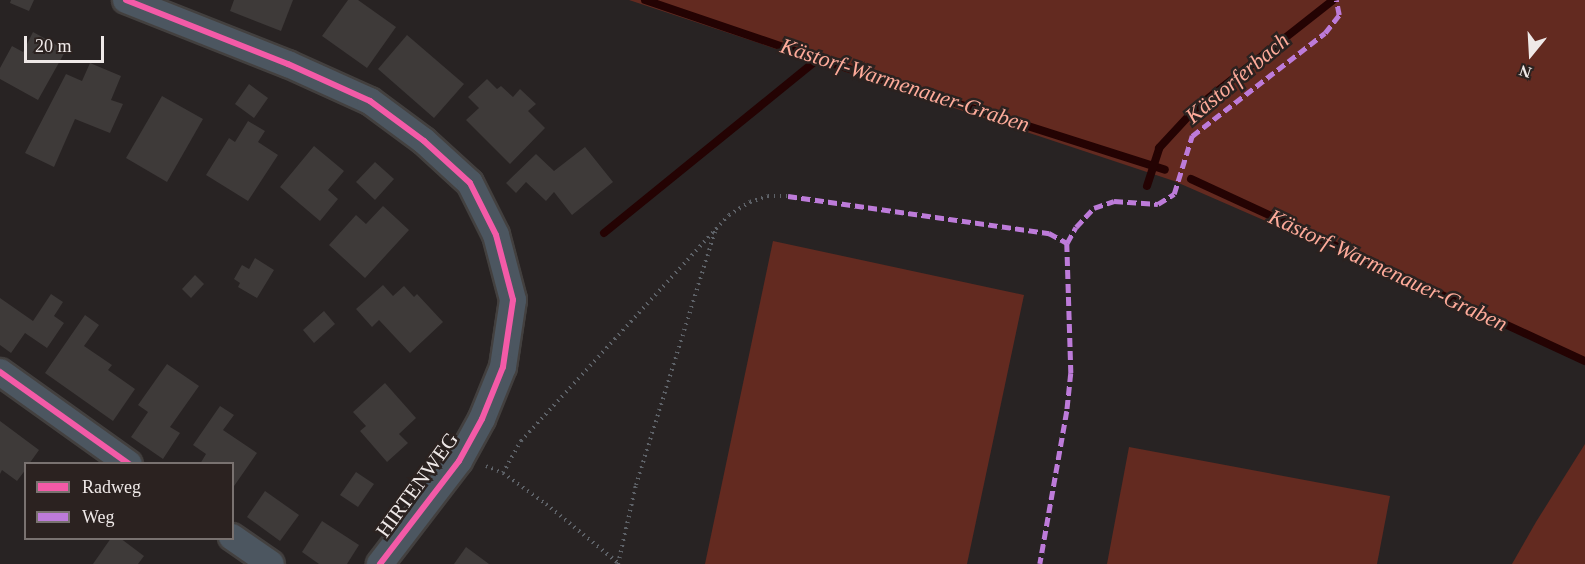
<!DOCTYPE html>
<meta charset="utf-8">
<style>
body{margin:0}
#map{position:relative;width:1585px;height:564px;overflow:hidden;background:#282323;font-family:"Times New Roman",serif}
div>[style]{position:absolute}
.green>*{inset:0;background:#632a20}
.stream>*{height:8px;margin:-4px;padding:0 4px;transform-origin:4px;border-radius:4px;background:#240303}
.building>*{inset:0;background:#3e3a39}
.path>*{height:4px;margin-top:-2px;transform-origin:0;background:repeating-linear-gradient(90deg,#5e6268 0 1.5px,transparent 0 6px)}
.roads{filter:drop-shadow(2px 0 #43403f) drop-shadow(-2px 0 #43403f) drop-shadow(0 2px #43403f) drop-shadow(0 -2px #43403f)}
.minor>*{height:26px;margin:-13px;padding:0 13px;transform-origin:13px;border-radius:13px;background:#4c5660}
.quiet>*{height:4.5px;margin-top:-2.25px;transform-origin:0;background:repeating-linear-gradient(90deg,#bd7bd9 0 9px,transparent 0 13.5px)}
.cycleway>*{height:6px;margin:-3px;padding:0 3px;transform-origin:3px;border-radius:3px;background:#f35aa7}
span{translate:-50% -50%;white-space:nowrap;text-align:center;line-height:1.15;-webkit-text-stroke:5px #2b2220;paint-order:stroke}
.street-label{font-size:21px;color:#efe9e8}
.water-label{font-size:22px;color:#feab9a;font-style:italic}
.legend{position:absolute;left:24px;top:462px;width:210px;height:78px;box-sizing:border-box;background:#2b2220;border:2px solid #797270;margin:0;padding:8px 10px;list-style:none;font-size:18px;color:#efe9e8}
.legend li{display:flex;align-items:center;gap:12px;height:30px}
.legend b{width:30px;border:2px solid #797270}
.north{position:absolute;left:1501px;top:24px;width:60px;height:60px;-webkit-text-stroke:4px #2b2220;paint-order:stroke;rotate:198deg;font-size:16px;font-weight:700;line-height:24px;text-align:center;color:#efe9e8}
.north::after{content:'';display:block;margin:auto;width:21px;height:27px;background:#efe9e8;clip-path:polygon(50% 0,100% 100%,50% 72%,0 100%)}
.scale{position:absolute;left:24px;top:36px;width:80px;height:27px;box-sizing:border-box;border:3px solid #efe9e8;border-top:0;padding-left:8px;font-size:18px;line-height:21px;white-space:nowrap;color:#efe9e8;-webkit-text-stroke:4px #2b2220;paint-order:stroke}
</style>
<div id="map">
<div class="green">
<i style="clip-path:polygon(629px 0,1585px 0,1585px 360px,1174px 181px)"></i>
<i style="clip-path:polygon(773px 241px,1024px 295px,967px 564px,705px 564px)"></i>
<i style="clip-path:polygon(1585px 444px,1585px 564px,1512px 564px,1536px 522px)"></i>
<i style="clip-path:polygon(1129px 447px,1390px 496px,1377px 564px,1107px 564px)"></i>
</div>
<div class="stream">
<i style="left:645px;top:0;width:183px;rotate:18.8deg"></i>
<i style="left:818px;top:59px;width:364px;rotate:17.7deg"></i>
<i style="left:1191px;top:179px;width:434px;rotate:24.8deg"></i>
<i style="left:1147px;top:186px;width:40px;rotate:-72deg"></i>
<i style="left:1159px;top:148px;width:54px;rotate:-47.2deg"></i>
<i style="left:1196px;top:108px;width:174px;rotate:-38.2deg"></i>
<i style="left:604px;top:233px;width:276px;rotate:-39.1deg"></i>
</div>
<div class="building">
<i style="clip-path:polygon(11px 0,34px 0,29px 11px,10px 3px)"></i>
<i style="clip-path:polygon(234px 0,293px 0,281px 31px,230px 11px)"></i>
<i style="clip-path:polygon(348px 0,358px 0,396px 27px,367px 68px,322px 36px)"></i>
<i style="clip-path:polygon(33px 32px,66px 50px,38px 100px,0 79px,0 68px,12px 46px,23px 52px)"></i>
<i style="clip-path:polygon(407px 35px,464px 84px,434px 118px,378px 69px)"></i>
<i style="clip-path:polygon(90px 63px,121px 76px,111px 100px,123px 104px,110px 133px,75px 119px,54px 167px,25px 153px,66px 74px,82px 81px)"></i>
<i style="clip-path:polygon(487px 79px,497px 89px,501px 86px,513px 97px,520px 89px,536px 104px,528px 111px,545px 128px,510px 164px,466px 120px,479px 108px,468px 97px)"></i>
<i style="clip-path:polygon(249px 84px,268px 98px,254px 118px,235px 104px)"></i>
<i style="clip-path:polygon(162px 96px,203px 119px,167px 182px,126px 158px)"></i>
<i style="clip-path:polygon(248px 121px,265px 131px,258px 142px,278px 155px,248px 201px,206px 175px,229px 138px,235px 142px)"></i>
<i style="clip-path:polygon(314px 146px,344px 171px,328px 190px,338px 199px,320px 221px,280px 187px)"></i>
<i style="clip-path:polygon(585px 147px,613px 182px,572px 215px,554px 192px,546px 201px,526px 182px,516px 193px,506px 183px,536px 154px,554px 171px)"></i>
<i style="clip-path:polygon(375px 162px,394px 179px,375px 200px,356px 182px)"></i>
<i style="clip-path:polygon(383px 206px,409px 230px,365px 278px,329px 245px,356px 215px,366px 224px)"></i>
<i style="clip-path:polygon(255px 258px,274px 270px,257px 298px,238px 287px,240px 283px,234px 279px,242px 265px,249px 269px)"></i>
<i style="clip-path:polygon(195px 275px,204px 284px,191px 298px,182px 289px)"></i>
<i style="clip-path:polygon(383px 285px,393px 296px,404px 286px,414px 297px,417px 294px,443px 322px,410px 353px,379px 320px,372px 327px,356px 309px)"></i>
<i style="clip-path:polygon(51px 294px,63px 302px,54px 316px,64px 323px,47px 348px,25px 333px,11px 353px,0 345px,0 298px,33px 321px)"></i>
<i style="clip-path:polygon(324px 311px,335px 324px,314px 343px,303px 330px)"></i>
<i style="clip-path:polygon(85px 315px,99px 325px,84px 346px,112px 365px,108px 370px,135px 389px,113px 421px,45px 373px)"></i>
<i style="clip-path:polygon(167px 364px,199px 386px,170px 427px,180px 433px,163px 459px,131px 437px,148px 412px,138px 405px)"></i>
<i style="clip-path:polygon(385px 383px,416px 418px,399px 434px,408px 443px,387px 462px,360px 431px,366px 426px,353px 412px)"></i>
<i style="clip-path:polygon(220px 406px,234px 415px,223px 430px,257px 453px,232px 489px,232px 464px,200px 464px,206px 454px,193px 445px)"></i>
<i style="clip-path:polygon(0 421px,39px 450px,29px 464px,26px 464px,26px 469px,17px 481px,2px 470px,0 474px)"></i>
<i style="clip-path:polygon(356px 472px,374px 484px,358px 507px,340px 495px)"></i>
<i style="clip-path:polygon(265px 491px,299px 515px,280px 541px,247px 517px)"></i>
<i style="clip-path:polygon(322px 521px,359px 545px,347px 564px,319px 564px,302px 552px)"></i>
<i style="clip-path:polygon(111px 538px,120px 538px,144px 556px,138px 564px,93px 564px)"></i>
<i style="clip-path:polygon(466px 547px,489px 564px,454px 564px)"></i>
</div>
<div class="path">
<i style="left:486px;top:466px;width:18px;rotate:22deg"></i>
<i style="left:503px;top:473px;width:53px;rotate:35.8deg"></i>
<i style="left:546px;top:504px;width:93px;rotate:39.3deg"></i>
<i style="left:503px;top:473px;width:37px;rotate:-61deg"></i>
<i style="left:521px;top:441px;width:307px;rotate:-47.4deg"></i>
<i style="left:729px;top:215px;width:25px;rotate:-32deg"></i>
<i style="left:750px;top:202px;width:19px;rotate:-18deg"></i>
<i style="left:768px;top:196px;width:20px"></i>
<i style="left:618px;top:564px;width:81px;rotate:-77.2deg"></i>
<i style="left:636px;top:485px;width:266px;rotate:-72.7deg"></i>
</div>
<div class="roads">
<div class="minor">
<i style="left:126px;top:0;width:174px;rotate:21.6deg"></i>
<i style="left:288px;top:64px;width:90px;rotate:24.3deg"></i>
<i style="left:370px;top:101px;width:67px;rotate:36.5deg"></i>
<i style="left:424px;top:141px;width:62px;rotate:42.4deg"></i>
<i style="left:470px;top:183px;width:58px;rotate:63.4deg"></i>
<i style="left:496px;top:235px;width:67px;rotate:75.3deg"></i>
<i style="left:513px;top:300px;width:68px;rotate:98.5deg"></i>
<i style="left:503px;top:367px;width:56px;rotate:112deg"></i>
<i style="left:482px;top:419px;width:48px;rotate:118.7deg"></i>
<i style="left:459px;top:461px;width:130px;rotate:127.5deg"></i>
<i style="left:0;top:372px;width:158px;rotate:35.5deg"></i>
<i style="left:232px;top:537px;width:47px;rotate:34.7deg"></i>
</div>
</div>
<div class="quiet">
<i style="left:788px;top:196px;width:264px;rotate:8.1deg"></i>
<i style="left:1049px;top:233px;width:21px;rotate:29deg"></i>
<i style="left:1067px;top:243px;width:130px;rotate:88.2deg"></i>
<i style="left:1071px;top:373px;width:38px;rotate:96deg"></i>
<i style="left:1067px;top:411px;width:155px;rotate:100deg"></i>
<i style="left:1067px;top:243px;width:18px;rotate:-61deg"></i>
<i style="left:1076px;top:227px;width:26px;rotate:-47deg"></i>
<i style="left:1094px;top:208px;width:21px;rotate:-19deg"></i>
<i style="left:1114px;top:201px;width:44px;rotate:3.9deg"></i>
<i style="left:1158px;top:204px;width:19px;rotate:-32deg"></i>
<i style="left:1174px;top:194px;width:61px;rotate:-72.8deg"></i>
<i style="left:1192px;top:136px;width:168px;rotate:-37.8deg"></i>
<i style="left:1325px;top:33px;width:23px;rotate:-52deg"></i>
<i style="left:1339px;top:15px;width:15px;rotate:-101deg"></i>
</div>
<div class="cycleway">
<i style="left:126px;top:0;width:174px;rotate:21.6deg"></i>
<i style="left:288px;top:64px;width:90px;rotate:24.3deg"></i>
<i style="left:370px;top:101px;width:67px;rotate:36.5deg"></i>
<i style="left:424px;top:141px;width:62px;rotate:42.4deg"></i>
<i style="left:470px;top:183px;width:58px;rotate:63.4deg"></i>
<i style="left:496px;top:235px;width:67px;rotate:75.3deg"></i>
<i style="left:513px;top:300px;width:68px;rotate:98.5deg"></i>
<i style="left:503px;top:367px;width:56px;rotate:112deg"></i>
<i style="left:482px;top:419px;width:48px;rotate:118.7deg"></i>
<i style="left:459px;top:461px;width:130px;rotate:127.5deg"></i>
<i style="left:0;top:372px;width:158px;rotate:35.5deg"></i>
</div>
<div class="street-label">
<span style="left:417px;top:485px;rotate:-54deg">HIRTENWEG</span>
</div>
<div class="water-label">
<span style="left:1237px;top:78px;rotate:-40deg">Kästorferbach</span>
<span style="left:905px;top:85px;rotate:18deg">Kästorf-Warmenauer-Graben</span>
<span style="left:1388px;top:270px;rotate:25deg">Kästorf-Warmenauer-Graben</span>
</div>
<ul class="legend">
<li><b style="height:8px;background:#f35aa7"></b>Radweg</li>
<li><b style="height:8px;background:#bd7bd9"></b>Weg</li>
</ul>
<div class="north">N</div>
<div class="scale">20 m</div>
</div>
